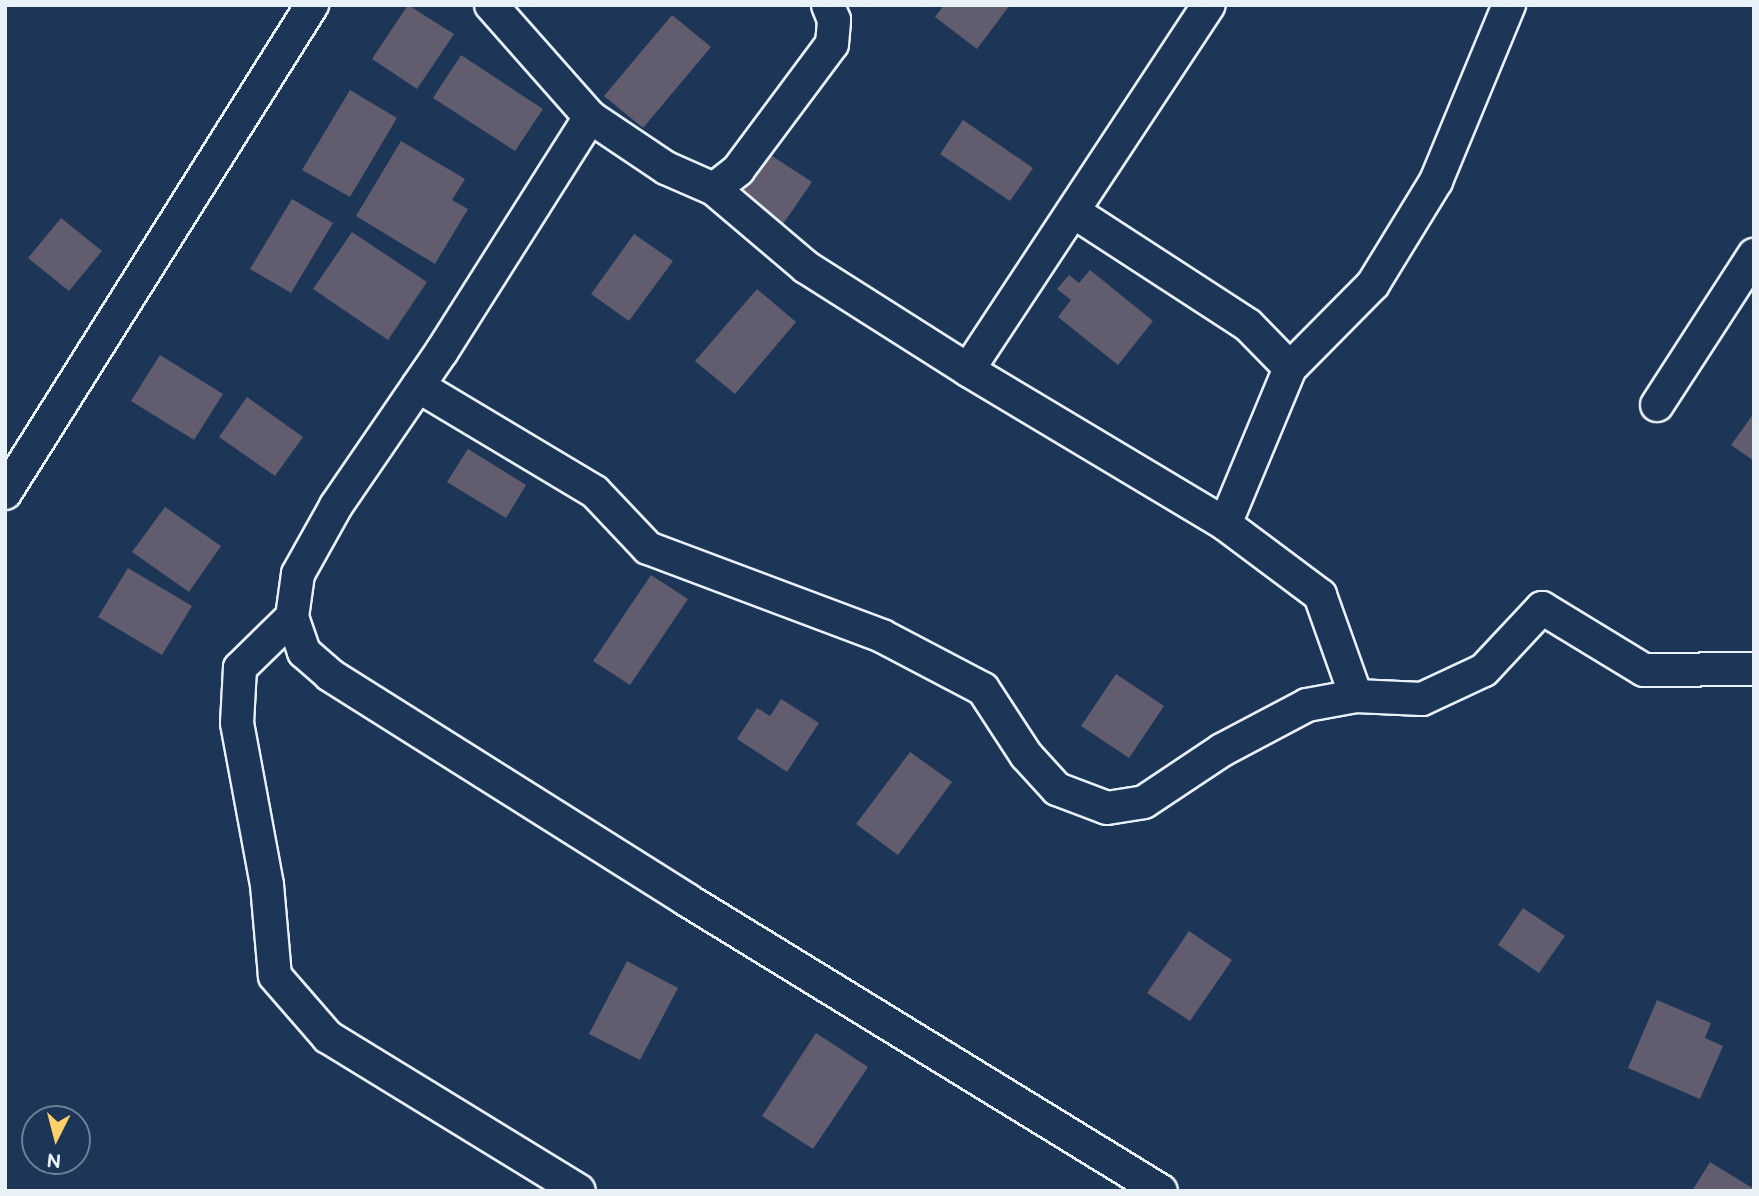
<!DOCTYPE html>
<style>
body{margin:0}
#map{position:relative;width:1759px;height:1196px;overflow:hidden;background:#1d3557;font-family:"Balsamiq Sans",sans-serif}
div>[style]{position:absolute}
.building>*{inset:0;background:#615c6e}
.roads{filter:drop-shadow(2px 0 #e8f1f8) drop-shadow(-2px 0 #e8f1f8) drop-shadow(0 2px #e8f1f8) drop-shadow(0 -2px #e8f1f8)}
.minor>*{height:32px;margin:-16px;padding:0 16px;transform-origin:16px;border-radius:16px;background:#1d3557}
span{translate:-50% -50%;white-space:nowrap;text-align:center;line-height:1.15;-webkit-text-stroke:5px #1d3557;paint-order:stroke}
.frame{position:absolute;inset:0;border:7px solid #e8f1f8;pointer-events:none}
.north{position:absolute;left:21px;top:1105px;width:70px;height:70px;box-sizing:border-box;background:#1d3557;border:2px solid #6e8097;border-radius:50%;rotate:186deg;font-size:19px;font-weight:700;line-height:28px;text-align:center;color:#e8f1f8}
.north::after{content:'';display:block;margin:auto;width:24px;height:32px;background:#ffd166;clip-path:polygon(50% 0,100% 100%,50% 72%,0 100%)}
</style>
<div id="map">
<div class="building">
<i style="clip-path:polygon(408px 5px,454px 34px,417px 89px,372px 59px)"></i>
<i style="clip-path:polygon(944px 5px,1010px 5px,977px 49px,935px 17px)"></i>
<i style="clip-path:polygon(672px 15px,711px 47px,643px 128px,604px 96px)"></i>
<i style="clip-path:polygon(461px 55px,543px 109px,515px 151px,433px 98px)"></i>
<i style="clip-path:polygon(350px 90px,397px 118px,350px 197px,302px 170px)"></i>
<i style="clip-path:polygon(963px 120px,1033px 168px,1010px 201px,940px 154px)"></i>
<i style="clip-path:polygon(401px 141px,465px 179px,452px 200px,468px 209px,435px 264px,356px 216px)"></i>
<i style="clip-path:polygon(766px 152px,812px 182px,783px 224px,738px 194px)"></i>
<i style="clip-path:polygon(292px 199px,333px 223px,291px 293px,250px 269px)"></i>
<i style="clip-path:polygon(61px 218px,102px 251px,69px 291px,28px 258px)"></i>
<i style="clip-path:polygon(352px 232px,427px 282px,388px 340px,313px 289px)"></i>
<i style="clip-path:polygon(634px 234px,673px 261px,629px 321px,591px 294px)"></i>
<i style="clip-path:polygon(1090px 270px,1153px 321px,1118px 365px,1058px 317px,1071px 300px,1057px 289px,1069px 275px,1079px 283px)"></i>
<i style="clip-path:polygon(757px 289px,796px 322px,735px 394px,695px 361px)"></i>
<i style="clip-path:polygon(160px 355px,223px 394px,194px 440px,131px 401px)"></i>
<i style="clip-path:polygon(247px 397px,303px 437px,275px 476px,219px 437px)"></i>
<i style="clip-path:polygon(1754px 413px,1754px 461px,1731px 445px)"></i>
<i style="clip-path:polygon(468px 449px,526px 485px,506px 518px,447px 482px)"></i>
<i style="clip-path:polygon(165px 507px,221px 546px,189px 592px,132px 552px)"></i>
<i style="clip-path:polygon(128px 568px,192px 606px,162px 655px,98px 617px)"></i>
<i style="clip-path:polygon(651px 575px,688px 599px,630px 685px,593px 661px)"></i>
<i style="clip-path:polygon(1116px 674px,1164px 706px,1129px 758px,1081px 726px)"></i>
<i style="clip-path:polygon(781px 699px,819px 723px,787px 772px,737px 739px,757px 708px,770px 716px)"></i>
<i style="clip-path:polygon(910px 752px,952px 782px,898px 855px,856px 824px)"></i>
<i style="clip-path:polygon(1523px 908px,1565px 936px,1539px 973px,1498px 945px)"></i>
<i style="clip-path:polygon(1189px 931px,1232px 960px,1190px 1021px,1147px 993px)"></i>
<i style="clip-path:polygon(627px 961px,678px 988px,640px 1060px,589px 1034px)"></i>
<i style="clip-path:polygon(1657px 1000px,1711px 1023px,1705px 1038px,1723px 1046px,1700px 1099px,1628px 1068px)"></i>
<i style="clip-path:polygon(816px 1033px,868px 1067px,813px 1149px,762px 1116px)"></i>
<i style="clip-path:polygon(1710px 1162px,1754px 1189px,1754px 1191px,1692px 1191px)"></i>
</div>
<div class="roads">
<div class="minor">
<i style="left:491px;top:5px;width:149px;rotate:48.5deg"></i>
<i style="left:590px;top:117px;width:92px;rotate:33.9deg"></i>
<i style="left:666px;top:168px;width:52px;rotate:23.6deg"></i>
<i style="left:714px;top:189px;width:31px;rotate:-38deg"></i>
<i style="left:738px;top:170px;width:157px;rotate:-53.3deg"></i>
<i style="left:832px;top:44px;width:24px;rotate:-85deg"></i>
<i style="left:834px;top:20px;width:16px;rotate:-112deg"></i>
<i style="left:590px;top:117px;width:277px;rotate:122.3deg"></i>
<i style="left:442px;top:351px;width:188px;rotate:124.4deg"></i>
<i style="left:336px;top:506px;width:78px;rotate:119.2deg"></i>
<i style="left:298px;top:574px;width:43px;rotate:97.9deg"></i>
<i style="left:292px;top:617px;width:37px;rotate:71deg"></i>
<i style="left:304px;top:652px;width:35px;rotate:41deg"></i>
<i style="left:330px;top:675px;width:422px;rotate:32.2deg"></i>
<i style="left:687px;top:900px;width:556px;rotate:31.55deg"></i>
<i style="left:714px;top:189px;width:121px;rotate:40.3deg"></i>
<i style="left:806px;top:267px;width:192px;rotate:32.4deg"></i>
<i style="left:968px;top:370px;width:437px;rotate:-56.6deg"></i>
<i style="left:1074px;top:212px;width:207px;rotate:33deg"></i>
<i style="left:1248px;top:325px;width:60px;rotate:45.7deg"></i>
<i style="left:1290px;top:368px;width:118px;rotate:-45.3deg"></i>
<i style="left:1373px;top:284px;width:121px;rotate:-58.5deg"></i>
<i style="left:1436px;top:181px;width:191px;rotate:-67.5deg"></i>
<i style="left:1290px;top:368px;width:169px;rotate:112.6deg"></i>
<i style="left:1225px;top:524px;width:119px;rotate:36.8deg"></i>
<i style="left:1320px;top:595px;width:107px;rotate:70.4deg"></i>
<i style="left:1356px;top:696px;width:66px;rotate:2.6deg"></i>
<i style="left:1422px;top:699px;width:68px;rotate:-25.1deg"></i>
<i style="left:1484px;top:670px;width:85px;rotate:-46.9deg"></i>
<i style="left:1542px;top:608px;width:119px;rotate:31.3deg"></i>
<i style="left:1644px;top:670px;width:110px;rotate:-0.5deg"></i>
<i style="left:968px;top:370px;width:300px;rotate:30.9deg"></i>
<i style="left:418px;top:386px;width:206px;rotate:30.9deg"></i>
<i style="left:595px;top:492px;width:77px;rotate:46.6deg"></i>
<i style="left:648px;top:548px;width:250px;rotate:20.6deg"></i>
<i style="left:882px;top:636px;width:114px;rotate:27.7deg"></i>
<i style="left:983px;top:689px;width:79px;rotate:56.9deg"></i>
<i style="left:1026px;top:755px;width:46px;rotate:47.6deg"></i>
<i style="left:1057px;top:789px;width:53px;rotate:20.8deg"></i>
<i style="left:1107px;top:808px;width:37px;rotate:-9deg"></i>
<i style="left:1144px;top:802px;width:94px;rotate:-33.7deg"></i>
<i style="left:1222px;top:750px;width:96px;rotate:-27.9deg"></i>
<i style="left:1307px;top:705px;width:50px;rotate:-10.4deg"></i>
<i style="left:1657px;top:405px;width:179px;rotate:-57.1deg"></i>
<i style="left:5px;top:493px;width:577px;rotate:-57.83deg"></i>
<i style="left:292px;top:617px;width:73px;rotate:135.6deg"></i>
<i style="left:240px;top:668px;width:55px;rotate:93.1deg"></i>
<i style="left:237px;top:723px;width:165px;rotate:79.5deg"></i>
<i style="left:267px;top:885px;width:91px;rotate:85deg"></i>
<i style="left:275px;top:976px;width:81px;rotate:49deg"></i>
<i style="left:328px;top:1037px;width:294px;rotate:31.5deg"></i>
</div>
</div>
<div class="frame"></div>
<div class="north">N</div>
</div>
